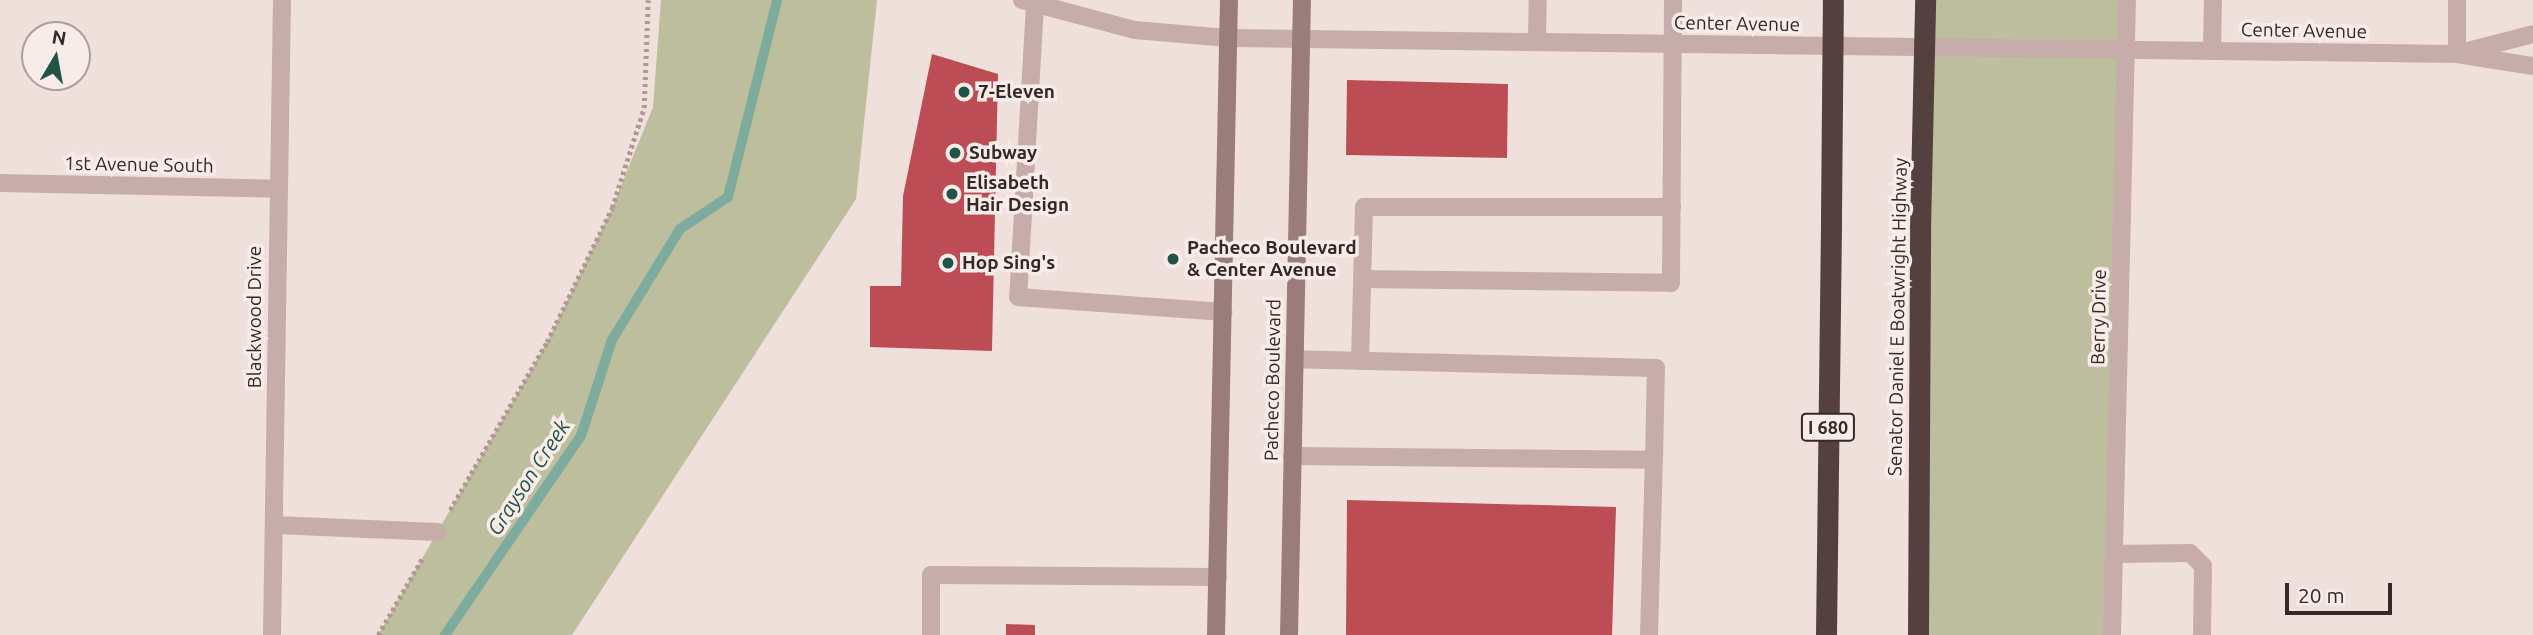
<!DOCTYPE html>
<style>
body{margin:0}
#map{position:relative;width:2533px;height:635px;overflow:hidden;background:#f0e0dc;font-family:Ubuntu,sans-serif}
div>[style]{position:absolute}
.green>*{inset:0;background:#bdbe9d}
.stream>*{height:10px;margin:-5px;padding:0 5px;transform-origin:5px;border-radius:5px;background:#7dab9e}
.building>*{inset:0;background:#bd4d55}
.path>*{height:4.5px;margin-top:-2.25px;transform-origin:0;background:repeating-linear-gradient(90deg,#b39793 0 3.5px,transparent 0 7px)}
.service>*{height:18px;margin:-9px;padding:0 9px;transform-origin:9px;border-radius:9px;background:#c7ada9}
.minor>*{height:18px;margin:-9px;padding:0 9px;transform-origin:9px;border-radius:9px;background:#c7ada9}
.tertiary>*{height:18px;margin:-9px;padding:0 9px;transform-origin:9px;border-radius:9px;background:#c7ada9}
.secondary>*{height:18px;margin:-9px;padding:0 9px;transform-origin:9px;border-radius:9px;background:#9a7c7a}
.motorway>*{height:21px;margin:-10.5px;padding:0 10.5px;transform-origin:10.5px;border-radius:10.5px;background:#554040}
.motorway-bridge>*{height:21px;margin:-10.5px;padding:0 10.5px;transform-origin:10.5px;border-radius:10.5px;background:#554040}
.dots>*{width:19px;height:19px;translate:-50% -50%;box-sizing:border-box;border:4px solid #f8ece8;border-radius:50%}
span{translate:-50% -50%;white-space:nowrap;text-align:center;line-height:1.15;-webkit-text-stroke:7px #f8ece8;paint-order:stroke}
.shield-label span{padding:2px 5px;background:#f8ece8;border:2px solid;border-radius:5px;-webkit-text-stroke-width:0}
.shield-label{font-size:18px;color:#352828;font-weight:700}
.street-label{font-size:19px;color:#352828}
.poi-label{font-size:19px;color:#352828;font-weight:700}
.left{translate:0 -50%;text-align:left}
.water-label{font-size:21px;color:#215346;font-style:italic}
.north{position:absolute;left:21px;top:21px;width:70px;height:70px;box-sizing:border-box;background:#f8ece8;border:2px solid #aa9e9b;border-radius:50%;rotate:10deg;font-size:19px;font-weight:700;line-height:28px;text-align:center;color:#352828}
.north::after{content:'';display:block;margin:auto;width:24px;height:32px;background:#215346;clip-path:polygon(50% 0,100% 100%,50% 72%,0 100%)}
.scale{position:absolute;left:2285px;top:583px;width:107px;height:32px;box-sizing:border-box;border:4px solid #352828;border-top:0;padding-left:9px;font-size:21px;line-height:24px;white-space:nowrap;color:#352828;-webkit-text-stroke:5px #f8ece8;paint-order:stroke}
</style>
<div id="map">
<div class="green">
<i style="clip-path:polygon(661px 0,877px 0,856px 199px,572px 635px,378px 635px,547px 342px,612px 208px,653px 107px)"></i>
<i style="clip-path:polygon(1925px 0,2127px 0,2112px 635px,1918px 635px)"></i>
</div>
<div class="stream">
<i style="left:445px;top:635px;width:241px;rotate:-55.7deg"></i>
<i style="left:581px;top:436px;width:101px;rotate:-72.1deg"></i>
<i style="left:612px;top:340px;width:130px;rotate:-58.5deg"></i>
<i style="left:680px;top:229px;width:58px;rotate:-33.7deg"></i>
<i style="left:728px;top:197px;width:203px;rotate:-76deg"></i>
</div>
<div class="building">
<i style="clip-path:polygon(932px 54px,998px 74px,992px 351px,870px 347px,870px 286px,901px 286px,903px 196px)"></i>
<i style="clip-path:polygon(1347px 80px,1508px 84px,1507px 158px,1346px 155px)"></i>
<i style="clip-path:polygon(1347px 500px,1616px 507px,1612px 635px,1346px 635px)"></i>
<i style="clip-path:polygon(1006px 624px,1035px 625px,1035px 635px,1006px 635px)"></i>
</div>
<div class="path">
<i style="left:450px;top:510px;width:194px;rotate:-60deg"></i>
<i style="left:547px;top:342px;width:149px;rotate:-64.1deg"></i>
<i style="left:612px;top:208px;width:105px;rotate:-72.3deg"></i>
<i style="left:644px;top:108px;width:108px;rotate:-87.9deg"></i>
<i style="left:378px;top:635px;width:90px;rotate:-60deg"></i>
</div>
<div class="service">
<i style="left:1035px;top:5px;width:292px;rotate:93.3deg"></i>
<i style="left:1018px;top:297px;width:206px;rotate:4.2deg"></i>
<i style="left:1537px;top:39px;width:39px;rotate:-89deg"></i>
<i style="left:2212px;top:51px;width:51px;rotate:-88.9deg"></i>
<i style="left:2457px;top:54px;width:54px;rotate:-90deg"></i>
<i style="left:1363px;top:279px;width:308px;rotate:0.7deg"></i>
<i style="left:1671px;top:283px;width:283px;rotate:-89.6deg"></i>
<i style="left:1360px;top:361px;width:154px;rotate:-88.5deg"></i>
<i style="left:1364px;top:207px;width:308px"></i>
<i style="left:1292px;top:456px;width:362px;rotate:0.6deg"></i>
<i style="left:1654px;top:460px;width:92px;rotate:-88.8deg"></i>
<i style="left:1656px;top:368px;width:361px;rotate:-178.6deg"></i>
<i style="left:275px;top:525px;width:163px;rotate:2.5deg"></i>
<i style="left:2114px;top:554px;width:76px;rotate:-0.8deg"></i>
<i style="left:2190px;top:553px;width:18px;rotate:45deg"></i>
<i style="left:2203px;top:566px;width:69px;rotate:90.8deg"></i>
<i style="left:931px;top:635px;width:60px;rotate:-90deg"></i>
<i style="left:931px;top:575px;width:287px;rotate:0.4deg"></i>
<i style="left:1649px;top:635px;width:175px;rotate:-88.4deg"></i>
</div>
<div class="minor">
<i style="left:0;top:183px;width:277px;rotate:1.2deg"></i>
<i style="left:272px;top:635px;width:635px;rotate:-89.1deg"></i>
<i style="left:2112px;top:635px;width:635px;rotate:-88.65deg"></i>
</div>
<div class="tertiary">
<i style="left:1022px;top:0;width:117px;rotate:14.9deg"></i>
<i style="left:1135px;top:30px;width:93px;rotate:4.9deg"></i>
<i style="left:1228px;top:38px;width:1229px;rotate:0.75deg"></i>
<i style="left:2457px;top:54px;width:77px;rotate:9deg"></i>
<i style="left:2464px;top:52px;width:71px;rotate:-14.6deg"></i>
</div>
<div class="secondary">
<i style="left:1216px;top:635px;width:635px;rotate:-88.83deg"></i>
<i style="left:1289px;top:635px;width:635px;rotate:-88.83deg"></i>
</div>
<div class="motorway">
<i style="left:1826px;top:635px;width:417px;rotate:-89.3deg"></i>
<i style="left:1918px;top:635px;width:407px;rotate:-89.7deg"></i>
</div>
<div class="motorway-bridge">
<i style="left:1831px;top:218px;width:218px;rotate:-89.5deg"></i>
<i style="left:1920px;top:228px;width:228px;rotate:-88.7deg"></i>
</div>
<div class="dots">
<i style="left:964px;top:92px;background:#215346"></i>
<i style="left:955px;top:153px;background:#215346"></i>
<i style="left:952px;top:194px;background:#215346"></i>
<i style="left:1173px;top:259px;background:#215346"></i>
<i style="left:948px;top:263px;background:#215346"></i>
</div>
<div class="shield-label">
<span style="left:1828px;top:427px">I 680</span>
</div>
<div class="street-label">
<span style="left:1737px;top:24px;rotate:1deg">Center Avenue</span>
<span style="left:2304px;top:31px;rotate:1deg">Center Avenue</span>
<span style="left:139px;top:165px;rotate:1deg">1st Avenue South</span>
<span style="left:255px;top:317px;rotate:-90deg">Blackwood Drive</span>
<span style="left:1898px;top:317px;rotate:-89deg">Senator Daniel E Boatwright Highway</span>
<span style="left:2099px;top:317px;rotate:-89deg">Berry Drive</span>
<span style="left:1273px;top:380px;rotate:-89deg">Pacheco Boulevard</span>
</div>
<div class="poi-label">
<span class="left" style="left:978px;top:92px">7-Eleven</span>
<span class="left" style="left:969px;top:153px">Subway</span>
<span class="left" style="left:966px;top:194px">Elisabeth<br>Hair Design</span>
<span class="left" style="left:1187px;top:259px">Pacheco Boulevard<br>&amp; Center Avenue</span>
<span class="left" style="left:962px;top:263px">Hop Sing's</span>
</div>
<div class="water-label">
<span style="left:528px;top:477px;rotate:-57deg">Grayson Creek</span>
</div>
<div class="north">N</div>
<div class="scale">20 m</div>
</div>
